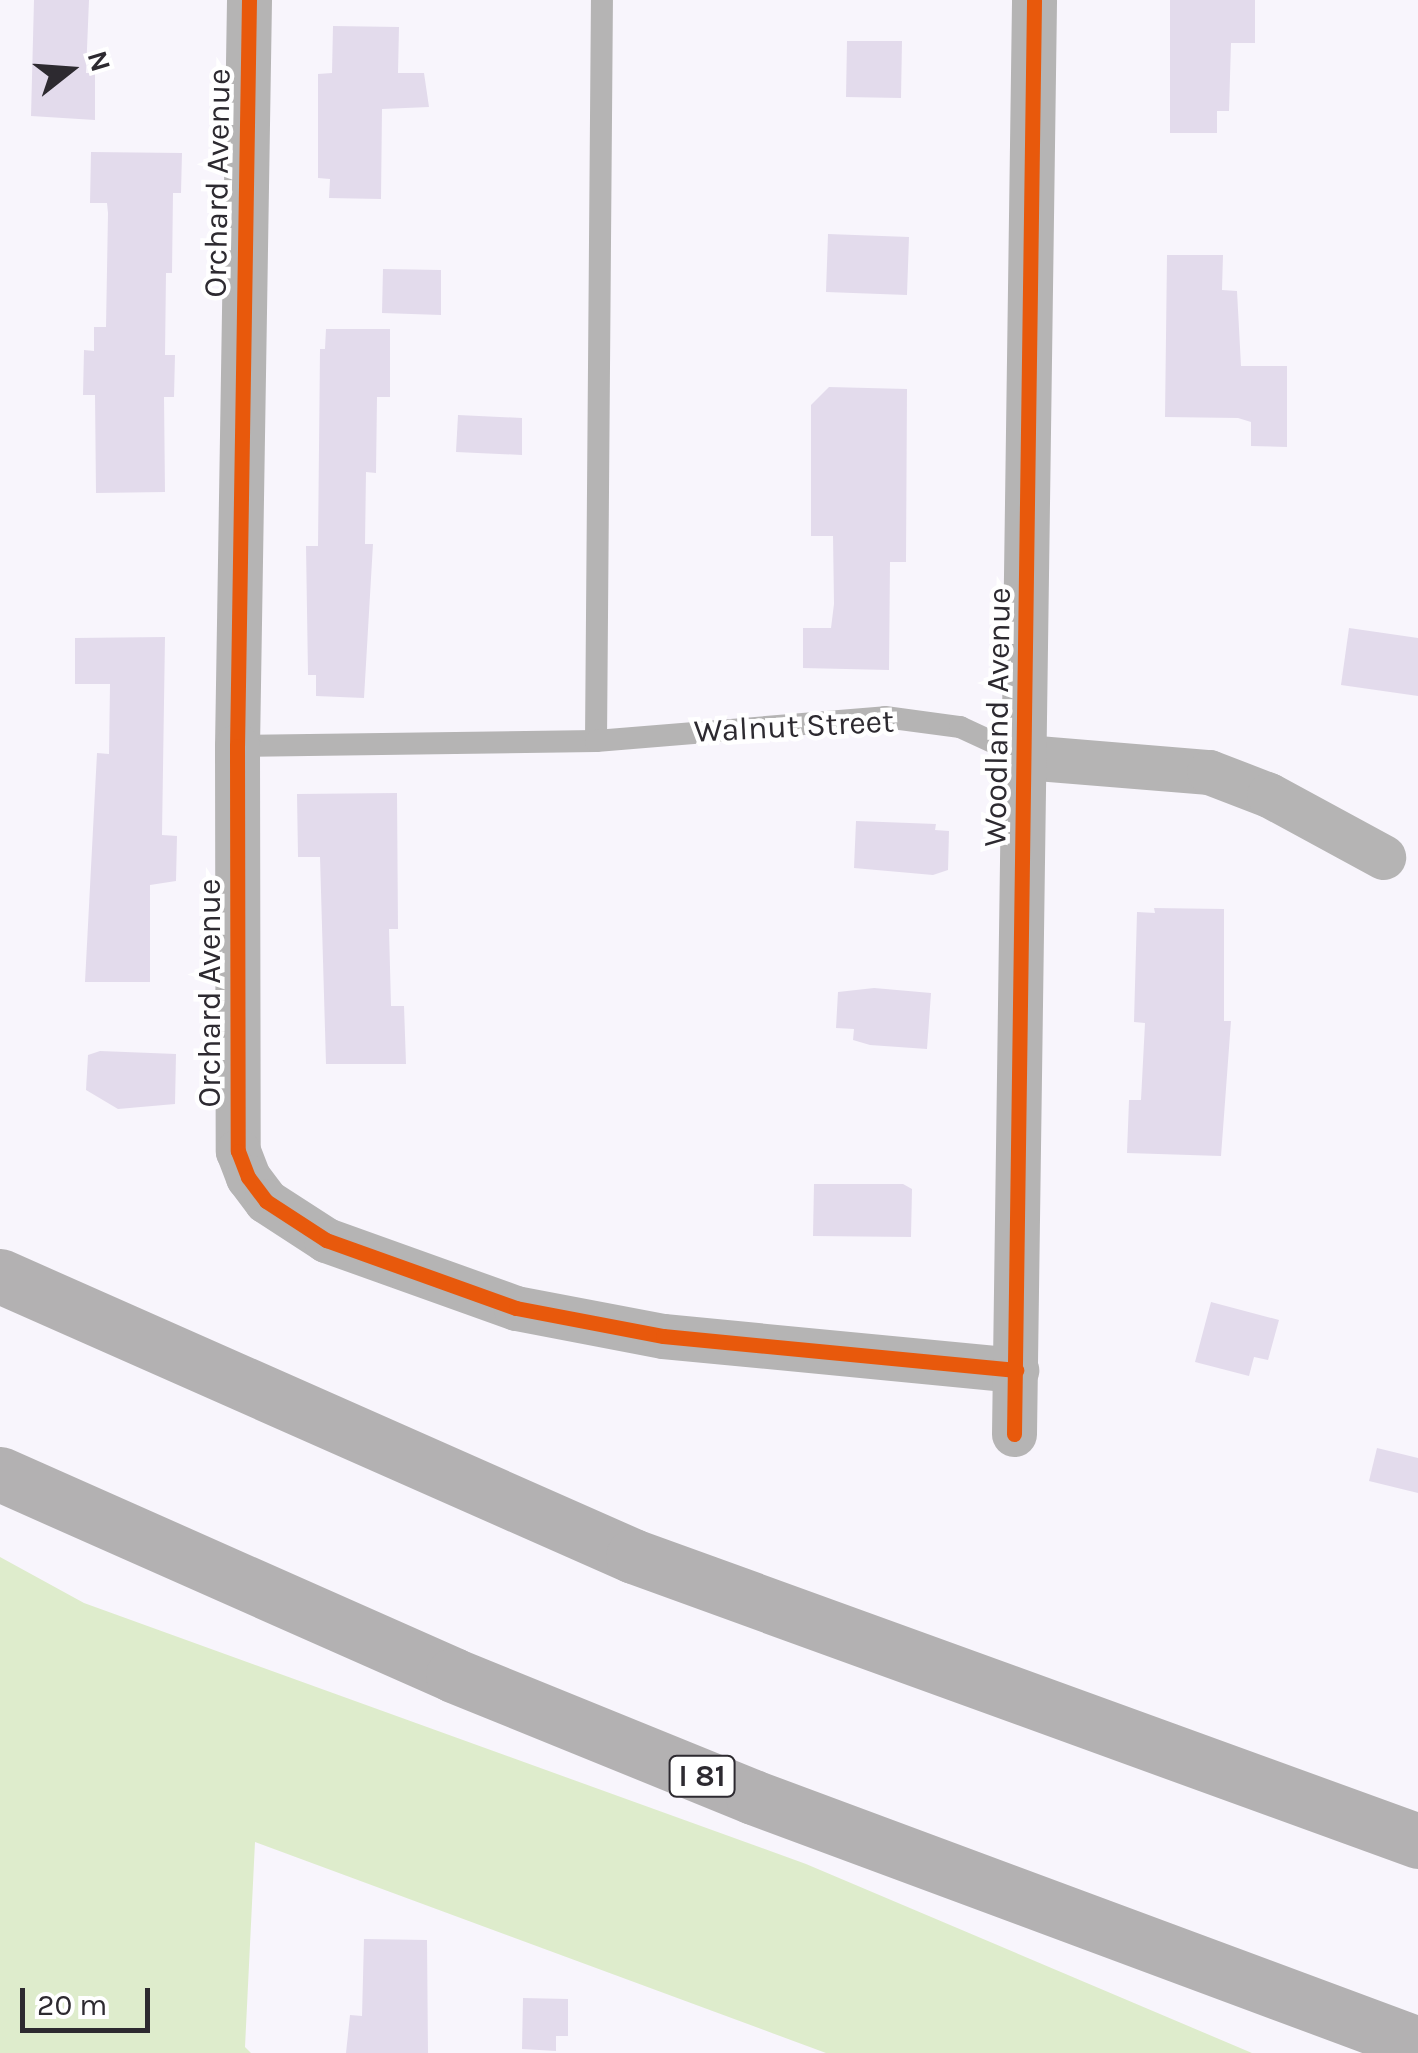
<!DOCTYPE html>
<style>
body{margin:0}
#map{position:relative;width:1418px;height:2053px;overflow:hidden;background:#f8f5fc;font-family:Karla,sans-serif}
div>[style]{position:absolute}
.green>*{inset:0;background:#deeccc}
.building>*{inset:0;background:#e3dbec}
.service>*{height:22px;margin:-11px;padding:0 11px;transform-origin:11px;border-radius:11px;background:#b5b4b4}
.minor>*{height:45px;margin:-22.5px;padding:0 22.5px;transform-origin:22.5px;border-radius:22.5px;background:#b5b4b4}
.motorway>*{height:55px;margin:-27.5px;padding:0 27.5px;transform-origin:27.5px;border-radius:27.5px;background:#b3b1b2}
.cycleway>*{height:15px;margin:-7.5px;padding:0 7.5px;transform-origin:7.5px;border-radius:7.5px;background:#e8590c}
span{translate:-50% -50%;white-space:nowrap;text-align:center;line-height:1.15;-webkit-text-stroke:9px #fff;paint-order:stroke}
.shield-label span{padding:2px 8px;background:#fff;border:2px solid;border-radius:8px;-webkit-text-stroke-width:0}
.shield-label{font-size:30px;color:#2d2a30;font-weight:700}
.street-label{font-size:32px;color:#2d2a30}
.north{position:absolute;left:20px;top:20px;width:100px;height:100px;-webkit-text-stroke:8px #fff;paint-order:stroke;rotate:73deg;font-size:28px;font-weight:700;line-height:40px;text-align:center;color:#2d2a30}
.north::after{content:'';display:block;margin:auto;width:35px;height:45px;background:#2d2a30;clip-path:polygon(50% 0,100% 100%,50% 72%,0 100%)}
.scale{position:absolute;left:20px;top:1988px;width:130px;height:45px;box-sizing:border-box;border:5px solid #2d2a30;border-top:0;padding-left:12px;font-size:30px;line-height:35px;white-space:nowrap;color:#2d2a30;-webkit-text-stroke:8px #fff;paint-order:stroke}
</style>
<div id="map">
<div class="green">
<i style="clip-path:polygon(0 1557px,84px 1603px,806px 1864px,1252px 2053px,826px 2053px,255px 1842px,245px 2047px,251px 2053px,0 2053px)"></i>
</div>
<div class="building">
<i style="clip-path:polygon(34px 0,89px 0,86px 73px,95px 73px,95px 120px,31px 116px)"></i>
<i style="clip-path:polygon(1170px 0,1255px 0,1255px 43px,1231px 43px,1229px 111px,1217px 111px,1217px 133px,1170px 133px)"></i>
<i style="clip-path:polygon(333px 26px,399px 27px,398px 73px,424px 73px,429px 107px,382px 109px,381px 199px,329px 198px,330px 179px,318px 178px,318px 74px,332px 73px)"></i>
<i style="clip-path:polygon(847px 41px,902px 41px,901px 98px,846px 97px)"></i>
<i style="clip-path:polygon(91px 152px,182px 153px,181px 193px,173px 193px,172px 273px,166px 273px,165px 355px,175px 355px,174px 397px,164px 397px,165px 492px,96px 493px,95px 395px,83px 395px,84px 350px,94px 351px,94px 327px,106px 327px,108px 213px,107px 203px,90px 203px)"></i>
<i style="clip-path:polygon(828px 234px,909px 237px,907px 295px,826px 292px)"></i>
<i style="clip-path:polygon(1167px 255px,1223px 255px,1222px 290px,1237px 291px,1241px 366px,1287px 366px,1287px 447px,1251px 446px,1251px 422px,1238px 418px,1165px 417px)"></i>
<i style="clip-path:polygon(383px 269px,441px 270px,441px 315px,382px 313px)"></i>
<i style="clip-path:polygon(326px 329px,390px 329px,390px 397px,377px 397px,376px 473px,366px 472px,365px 544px,373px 544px,364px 698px,316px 696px,316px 675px,308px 675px,306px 546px,318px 546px,320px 349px,325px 349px)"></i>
<i style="clip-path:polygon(829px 387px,907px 389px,906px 562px,890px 562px,889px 670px,803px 668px,803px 628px,831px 628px,834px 604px,833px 536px,811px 536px,811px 405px)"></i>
<i style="clip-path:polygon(458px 415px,522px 418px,522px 455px,456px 452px)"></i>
<i style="clip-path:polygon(1349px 628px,1418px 638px,1418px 696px,1341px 685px)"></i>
<i style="clip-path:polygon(165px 637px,162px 835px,177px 836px,176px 881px,150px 885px,150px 982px,85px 982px,97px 753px,109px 754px,110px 684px,75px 684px,75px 638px)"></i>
<i style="clip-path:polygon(397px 793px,398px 929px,389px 929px,391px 1006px,404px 1006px,406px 1064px,326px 1064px,320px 857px,298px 857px,297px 794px)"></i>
<i style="clip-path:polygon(856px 821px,936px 824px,935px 830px,949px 831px,948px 870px,933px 875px,854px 868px)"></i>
<i style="clip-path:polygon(1154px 908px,1224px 909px,1224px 1021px,1231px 1021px,1221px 1156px,1127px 1153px,1129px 1100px,1141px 1100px,1145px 1023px,1134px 1022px,1137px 912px,1155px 913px)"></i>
<i style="clip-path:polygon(874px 988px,931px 993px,927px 1049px,870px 1045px,853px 1040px,854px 1029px,836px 1028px,838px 992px)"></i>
<i style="clip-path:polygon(100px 1051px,176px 1054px,175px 1104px,118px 1109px,86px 1090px,88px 1055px)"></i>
<i style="clip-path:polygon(814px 1184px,903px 1184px,912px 1189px,911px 1237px,813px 1236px)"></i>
<i style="clip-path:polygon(1211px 1302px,1279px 1320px,1268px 1360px,1254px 1357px,1249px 1376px,1195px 1362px)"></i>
<i style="clip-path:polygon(1377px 1448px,1418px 1458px,1418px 1493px,1369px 1481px)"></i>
<i style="clip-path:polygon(364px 1939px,427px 1940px,428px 2053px,346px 2053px,350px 2015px,362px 2016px)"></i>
<i style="clip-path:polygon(523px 1998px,568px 1999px,568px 2036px,556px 2036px,556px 2051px,522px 2049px)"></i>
</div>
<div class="service">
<i style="left:596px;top:741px;width:741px;rotate:-89.54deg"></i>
<i style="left:237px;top:746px;width:359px;rotate:-0.8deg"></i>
<i style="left:596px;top:741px;width:290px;rotate:-4.7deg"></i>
<i style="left:885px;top:717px;width:76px;rotate:7.6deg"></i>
<i style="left:960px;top:727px;width:72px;rotate:24.8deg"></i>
</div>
<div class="minor">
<i style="left:249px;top:0;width:746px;rotate:90.92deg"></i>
<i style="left:237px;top:746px;width:405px;rotate:89.9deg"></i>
<i style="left:238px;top:1151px;width:28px;rotate:69deg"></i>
<i style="left:248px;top:1177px;width:30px;rotate:53deg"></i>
<i style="left:266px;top:1201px;width:72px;rotate:33deg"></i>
<i style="left:326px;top:1240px;width:202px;rotate:19.7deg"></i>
<i style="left:516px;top:1308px;width:150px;rotate:10.8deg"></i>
<i style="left:663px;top:1336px;width:355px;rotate:5.5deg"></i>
<i style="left:1025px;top:757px;width:185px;rotate:4.7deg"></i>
<i style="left:1209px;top:772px;width:64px;rotate:21deg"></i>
<i style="left:1269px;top:795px;width:130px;rotate:28.5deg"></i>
<i style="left:1014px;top:1434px;width:1434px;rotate:-89.2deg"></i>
</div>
<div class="motorway">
<i style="left:0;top:1276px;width:692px;rotate:23.86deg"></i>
<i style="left:633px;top:1556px;width:835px;rotate:19.95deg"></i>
<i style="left:0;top:1474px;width:496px;rotate:23.9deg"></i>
<i style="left:453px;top:1675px;width:324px;rotate:22.1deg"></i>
<i style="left:753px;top:1797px;width:709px;rotate:20.38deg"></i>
</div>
<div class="cycleway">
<i style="left:249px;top:0;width:746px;rotate:90.92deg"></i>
<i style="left:237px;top:746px;width:405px;rotate:89.9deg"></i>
<i style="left:238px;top:1151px;width:28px;rotate:69deg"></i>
<i style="left:248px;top:1177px;width:30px;rotate:53deg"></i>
<i style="left:266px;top:1201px;width:72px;rotate:33deg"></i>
<i style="left:326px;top:1240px;width:202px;rotate:19.7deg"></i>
<i style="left:516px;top:1308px;width:150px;rotate:10.8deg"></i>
<i style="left:663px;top:1336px;width:355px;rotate:5.5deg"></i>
<i style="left:1014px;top:1434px;width:1434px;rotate:-89.2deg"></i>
</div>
<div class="shield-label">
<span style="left:702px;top:1776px">I 81</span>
</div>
<div class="street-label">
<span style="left:218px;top:183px;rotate:-89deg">Orchard Avenue</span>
<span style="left:998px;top:717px;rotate:-89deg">Woodland Avenue</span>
<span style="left:794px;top:727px;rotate:-3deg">Walnut Street</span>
<span style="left:210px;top:993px;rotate:-90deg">Orchard Avenue</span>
</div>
<div class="north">N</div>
<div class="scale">20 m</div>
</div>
